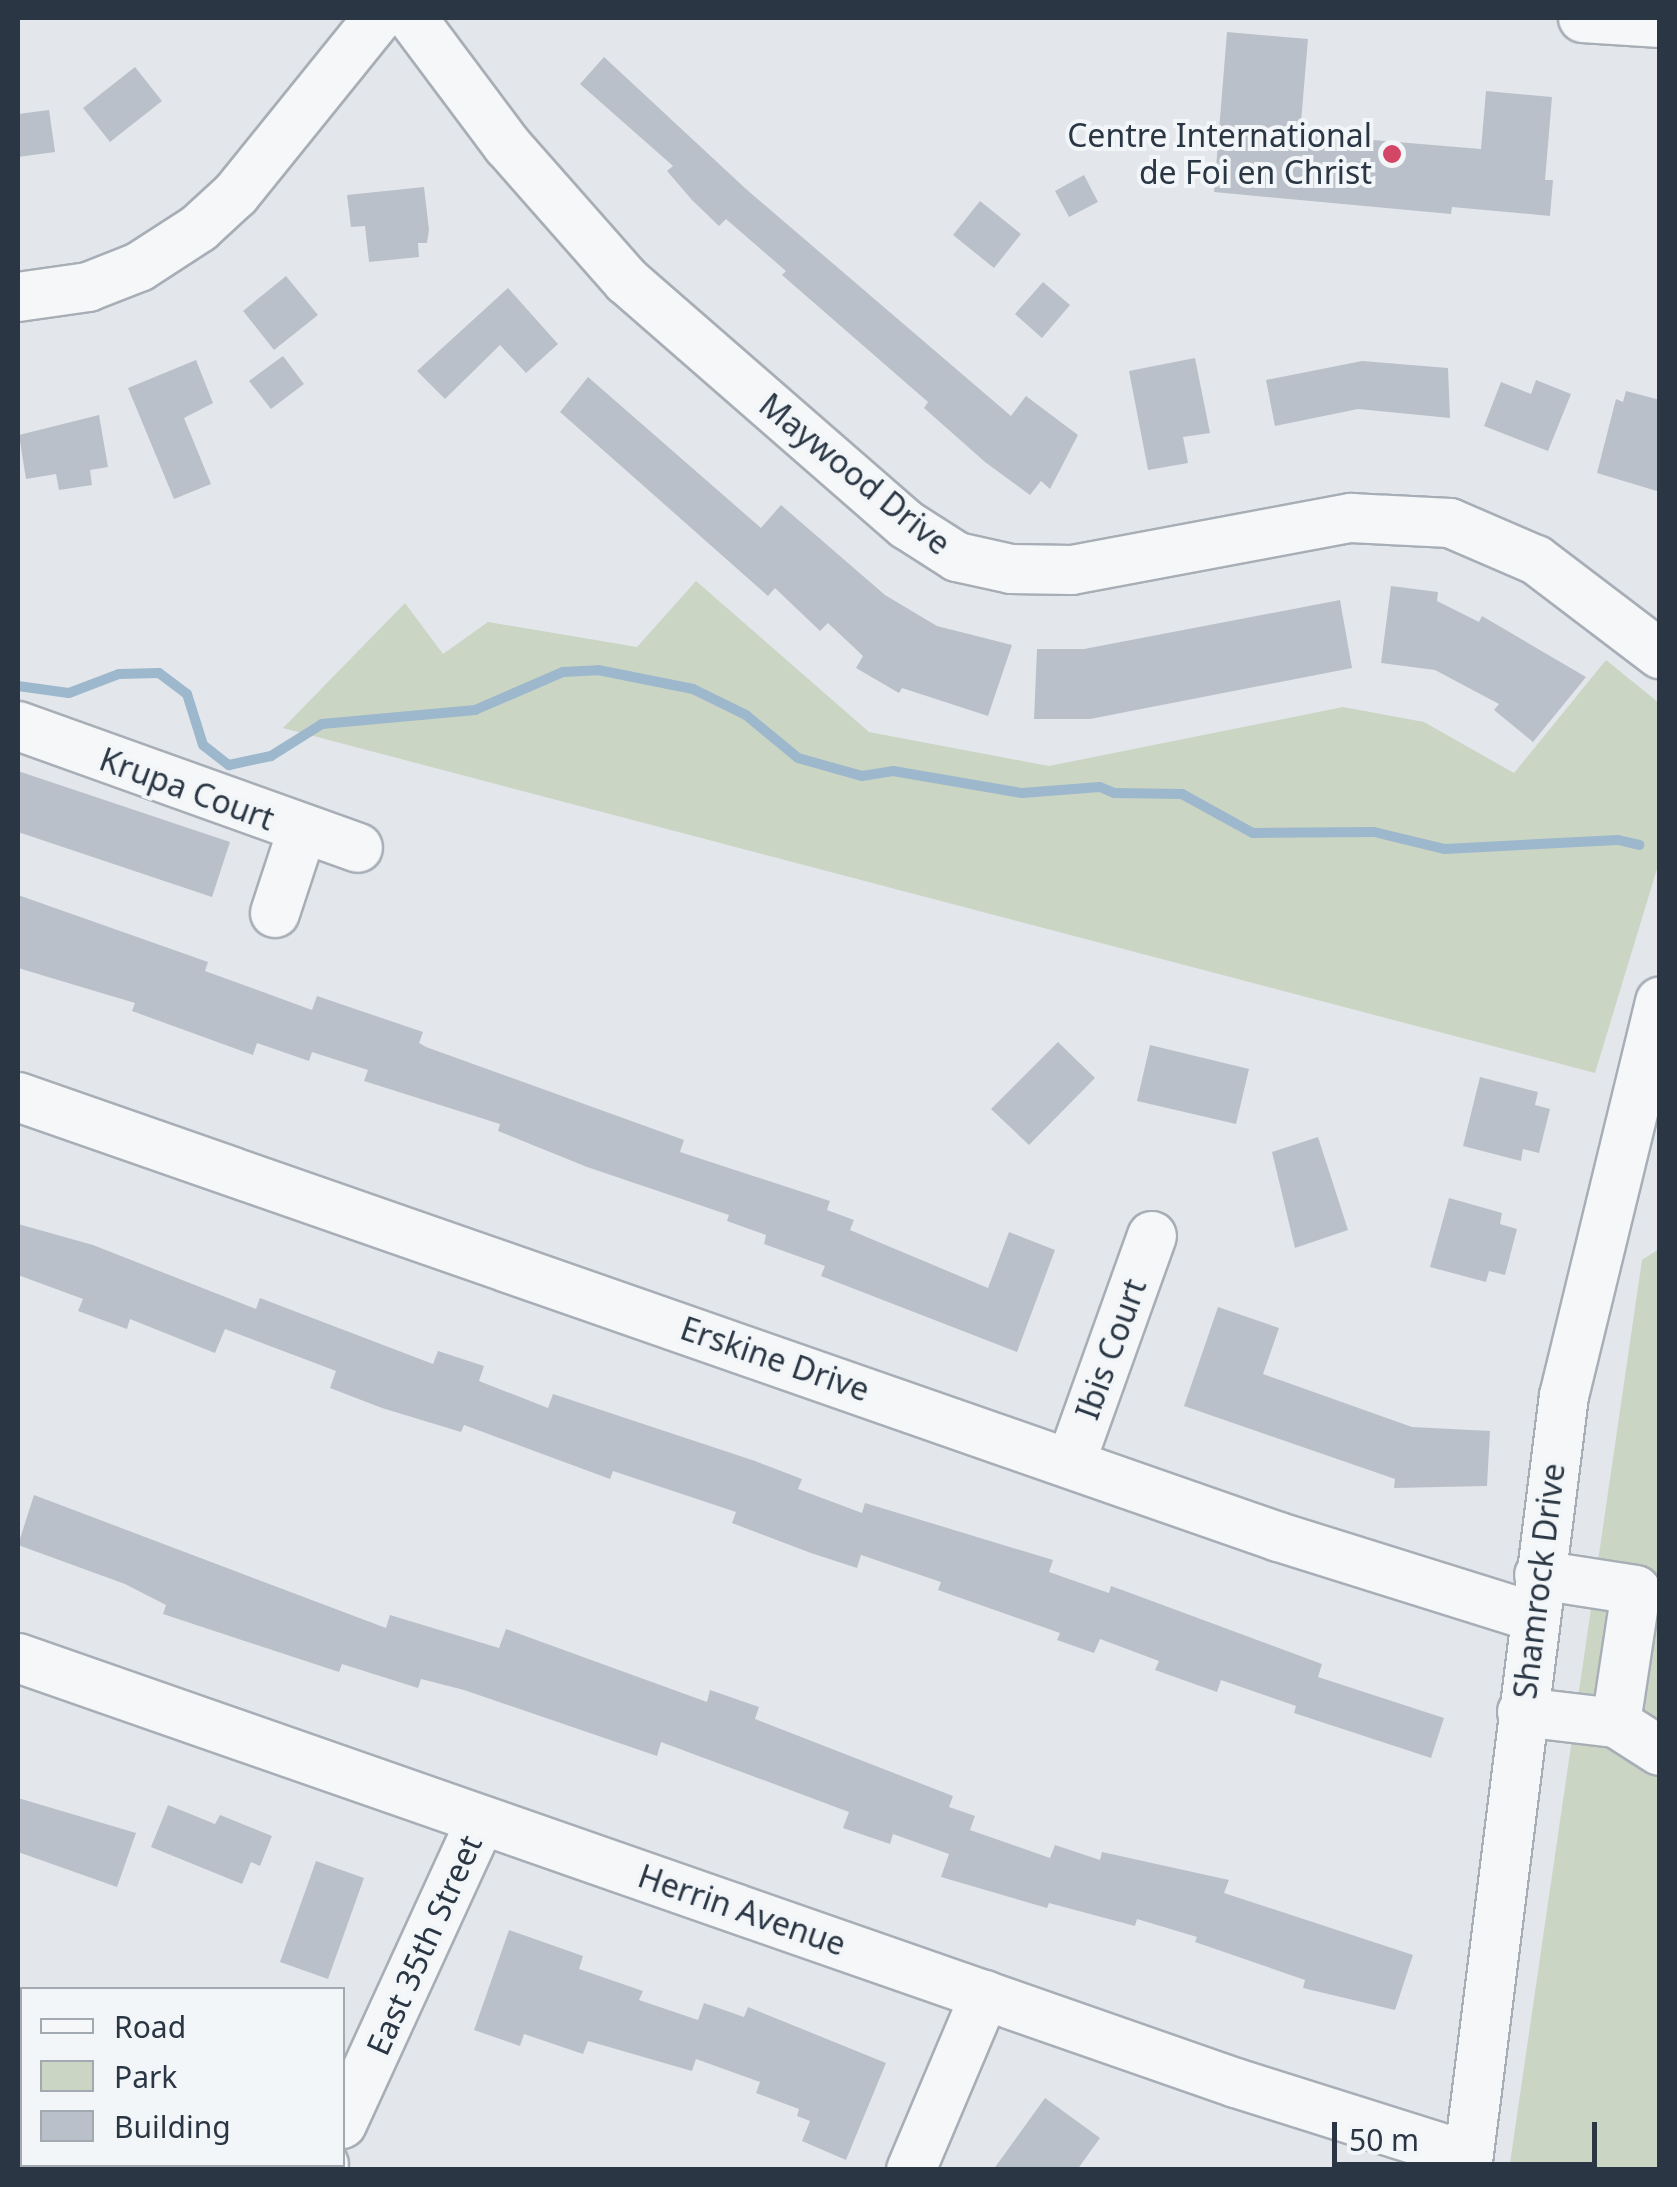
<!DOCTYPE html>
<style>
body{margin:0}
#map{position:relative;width:1677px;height:2187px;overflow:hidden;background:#e3e7eb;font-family:"Noto Sans",sans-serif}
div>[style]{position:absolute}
.green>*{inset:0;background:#cad5c4}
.stream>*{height:10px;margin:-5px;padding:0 5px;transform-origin:5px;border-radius:5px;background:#9db8cc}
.building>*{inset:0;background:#bac0c9}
.roads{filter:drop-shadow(2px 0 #a8aeb6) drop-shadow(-2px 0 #a8aeb6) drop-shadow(0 2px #a8aeb6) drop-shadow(0 -2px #a8aeb6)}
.minor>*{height:48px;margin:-24px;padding:0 24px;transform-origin:24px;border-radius:24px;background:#f6f7f9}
.dots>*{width:28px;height:28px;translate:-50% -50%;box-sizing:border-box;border:5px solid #f3f6f8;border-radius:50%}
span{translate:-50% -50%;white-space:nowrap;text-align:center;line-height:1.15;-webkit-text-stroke:8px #f3f6f8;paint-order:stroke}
.poi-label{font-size:32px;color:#2a3644}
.right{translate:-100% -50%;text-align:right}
.street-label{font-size:32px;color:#2a3644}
.frame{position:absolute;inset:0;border:20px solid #2a3644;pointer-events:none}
.legend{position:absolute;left:20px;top:1987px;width:325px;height:180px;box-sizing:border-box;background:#f3f6f8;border:2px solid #a3a9b0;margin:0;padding:12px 18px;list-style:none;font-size:30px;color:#2a3644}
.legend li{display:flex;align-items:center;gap:20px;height:50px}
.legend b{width:50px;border:2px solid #a3a9b0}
.scale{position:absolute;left:1332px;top:2122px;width:265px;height:45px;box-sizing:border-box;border:5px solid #2a3644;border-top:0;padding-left:12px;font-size:30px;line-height:35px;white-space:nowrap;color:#2a3644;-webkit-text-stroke:8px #f3f6f8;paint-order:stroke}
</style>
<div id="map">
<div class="green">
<i style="clip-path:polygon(696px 581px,869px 732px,1049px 766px,1343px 707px,1424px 722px,1514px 773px,1606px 660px,1659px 703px,1660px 859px,1595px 1073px,283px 728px,405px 603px,443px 654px,488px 622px,637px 647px)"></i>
<i style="clip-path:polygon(1659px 1249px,1659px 2169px,1509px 2170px,1642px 1260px)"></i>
</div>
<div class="stream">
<i style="left:18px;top:686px;width:51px;rotate:7.8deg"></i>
<i style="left:69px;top:693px;width:53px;rotate:-20.8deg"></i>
<i style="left:119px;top:674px;width:40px;rotate:-1.4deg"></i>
<i style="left:159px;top:673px;width:35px;rotate:37deg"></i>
<i style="left:187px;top:694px;width:53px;rotate:72.6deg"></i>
<i style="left:203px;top:745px;width:33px;rotate:38deg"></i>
<i style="left:229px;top:765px;width:43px;rotate:-12.1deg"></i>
<i style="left:271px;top:756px;width:60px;rotate:-32.1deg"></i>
<i style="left:322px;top:724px;width:154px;rotate:-5.2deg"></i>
<i style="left:475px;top:710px;width:96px;rotate:-23.4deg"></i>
<i style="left:563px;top:672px;width:35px;rotate:-3deg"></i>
<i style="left:598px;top:670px;width:97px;rotate:11.3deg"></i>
<i style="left:693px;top:689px;width:59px;rotate:26.1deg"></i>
<i style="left:746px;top:715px;width:67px;rotate:39.6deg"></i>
<i style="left:798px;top:758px;width:66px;rotate:15.7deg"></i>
<i style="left:862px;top:776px;width:31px;rotate:-9deg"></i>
<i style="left:893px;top:771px;width:131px;rotate:9.7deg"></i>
<i style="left:1022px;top:793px;width:78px;rotate:-4.4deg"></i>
<i style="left:1100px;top:787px;width:15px;rotate:23deg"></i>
<i style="left:1114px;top:793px;width:68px;rotate:0.8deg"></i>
<i style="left:1182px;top:794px;width:81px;rotate:28.8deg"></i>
<i style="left:1253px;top:833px;width:121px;rotate:-0.5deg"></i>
<i style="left:1374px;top:832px;width:73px;rotate:13.5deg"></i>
<i style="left:1445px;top:849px;width:173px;rotate:-3deg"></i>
<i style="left:1618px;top:840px;width:22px;rotate:13deg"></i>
</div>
<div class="building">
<i style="clip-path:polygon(1227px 32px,1308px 39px,1300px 134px,1481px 149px,1486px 91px,1552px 97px,1545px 180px,1553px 180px,1550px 216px,1452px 207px,1451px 214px,1214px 192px)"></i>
<i style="clip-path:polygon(604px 57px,746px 189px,1011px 416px,1026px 396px,1078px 435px,1050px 489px,1041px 481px,1030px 495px,985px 462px,924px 408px,928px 402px,782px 275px,786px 271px,726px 219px,719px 226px,692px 200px,667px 171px,673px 166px,580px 84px)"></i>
<i style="clip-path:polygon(135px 67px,162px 101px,110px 142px,83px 108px)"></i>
<i style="clip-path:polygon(49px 110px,55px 152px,18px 157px,18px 114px)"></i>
<i style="clip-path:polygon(1084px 175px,1098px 202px,1069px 217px,1055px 191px)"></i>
<i style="clip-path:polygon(424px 187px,429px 230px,427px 243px,418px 243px,419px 257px,369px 262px,365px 226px,351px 227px,347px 195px)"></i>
<i style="clip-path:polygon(980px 201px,1021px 234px,994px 268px,953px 235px)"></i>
<i style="clip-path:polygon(286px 276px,318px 315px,274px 350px,243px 311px)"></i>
<i style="clip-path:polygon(1043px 282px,1070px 305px,1042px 338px,1015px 314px)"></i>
<i style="clip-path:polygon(508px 288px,558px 344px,526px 373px,500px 345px,445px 399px,417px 371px)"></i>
<i style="clip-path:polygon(283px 356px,304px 384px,271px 409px,249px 381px)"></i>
<i style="clip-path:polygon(1195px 358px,1210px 433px,1183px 437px,1188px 463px,1148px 470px,1129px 371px)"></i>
<i style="clip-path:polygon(196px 360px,213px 403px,184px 418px,211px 484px,174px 499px,128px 388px)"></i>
<i style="clip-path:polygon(1362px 361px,1448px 368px,1450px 418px,1358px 409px,1275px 426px,1266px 380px)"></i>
<i style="clip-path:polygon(588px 377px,761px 528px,781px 505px,885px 595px,937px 626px,1012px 645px,988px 716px,902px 688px,899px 693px,856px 668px,863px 656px,828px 623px,820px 631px,775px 588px,768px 596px,560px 412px)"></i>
<i style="clip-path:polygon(1536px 380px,1571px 394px,1548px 451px,1484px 426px,1501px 382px,1531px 394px)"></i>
<i style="clip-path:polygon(1626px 391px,1660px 400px,1660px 492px,1597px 473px,1616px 399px,1623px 402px)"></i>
<i style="clip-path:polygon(99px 415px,108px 467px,90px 470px,92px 485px,59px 490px,56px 474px,26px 479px,19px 435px)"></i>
<i style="clip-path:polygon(1391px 586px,1438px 592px,1437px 601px,1479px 622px,1482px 616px,1586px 677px,1533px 742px,1494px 710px,1499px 704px,1435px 670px,1381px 663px)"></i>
<i style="clip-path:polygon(1340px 600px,1352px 668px,1090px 719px,1034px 719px,1037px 649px,1084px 649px)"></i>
<i style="clip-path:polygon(18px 771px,230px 842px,212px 897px,18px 832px)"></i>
<i style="clip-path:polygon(18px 895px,208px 962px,205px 971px,312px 1010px,317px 996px,423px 1032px,419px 1043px,426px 1047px,684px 1140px,680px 1152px,830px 1201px,827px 1210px,854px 1220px,850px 1230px,988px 1288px,1009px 1232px,1055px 1250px,1017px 1352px,821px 1276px,825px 1266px,764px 1244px,766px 1235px,727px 1221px,729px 1215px,587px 1167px,498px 1131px,500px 1124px,364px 1081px,368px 1070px,312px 1052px,309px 1061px,257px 1043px,253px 1055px,132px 1011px,135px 1003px,18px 968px)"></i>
<i style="clip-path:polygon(1058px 1042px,1095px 1078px,1029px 1145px,991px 1109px)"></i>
<i style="clip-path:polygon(1150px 1045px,1249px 1069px,1236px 1124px,1137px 1101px)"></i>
<i style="clip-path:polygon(1480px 1077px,1538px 1092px,1535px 1105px,1550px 1109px,1539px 1153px,1523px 1149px,1521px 1161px,1463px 1146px)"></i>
<i style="clip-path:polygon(1318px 1137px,1348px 1230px,1295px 1248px,1272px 1152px)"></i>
<i style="clip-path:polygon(1449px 1198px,1502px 1213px,1500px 1224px,1517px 1229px,1505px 1275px,1489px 1271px,1486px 1282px,1430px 1267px)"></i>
<i style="clip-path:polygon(18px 1224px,93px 1245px,256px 1309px,260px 1298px,433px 1364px,438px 1351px,484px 1366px,479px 1381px,548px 1408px,553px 1394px,755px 1461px,802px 1479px,798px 1489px,862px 1513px,865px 1503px,1053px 1560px,1049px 1572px,1109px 1593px,1111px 1586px,1133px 1594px,1322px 1664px,1318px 1677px,1444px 1718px,1431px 1758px,1294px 1713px,1296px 1706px,1221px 1680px,1217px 1692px,1155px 1670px,1159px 1661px,1100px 1639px,1094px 1653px,1057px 1640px,1060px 1633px,938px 1590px,941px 1582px,861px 1555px,857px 1568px,811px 1553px,732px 1523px,736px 1512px,613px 1471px,610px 1479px,464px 1425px,461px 1432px,382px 1408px,330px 1388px,336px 1371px,225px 1329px,215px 1353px,130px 1319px,127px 1329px,78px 1311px,83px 1299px,18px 1275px)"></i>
<i style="clip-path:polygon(1218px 1307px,1279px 1328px,1263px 1374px,1412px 1427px,1490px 1431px,1487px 1486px,1394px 1488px,1395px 1479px,1184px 1406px)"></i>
<i style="clip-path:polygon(34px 1495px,386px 1628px,390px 1615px,499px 1648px,506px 1629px,707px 1702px,710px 1690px,759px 1707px,755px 1719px,953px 1796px,949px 1807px,975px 1816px,970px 1830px,1050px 1858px,1055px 1845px,1100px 1860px,1102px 1852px,1229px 1880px,1224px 1893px,1413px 1955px,1395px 2010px,1303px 1988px,1305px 1980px,1195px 1942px,1197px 1937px,1137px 1919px,1135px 1926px,1049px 1903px,1047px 1908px,941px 1877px,949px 1854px,893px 1834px,890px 1844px,843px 1828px,849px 1812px,661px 1742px,657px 1756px,464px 1690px,421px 1679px,418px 1688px,342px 1664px,339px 1672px,163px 1614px,166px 1605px,125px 1584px,18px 1545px)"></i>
<i style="clip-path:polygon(18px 1798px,136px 1833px,117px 1887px,18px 1852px)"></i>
<i style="clip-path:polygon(168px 1805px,215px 1824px,220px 1815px,272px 1836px,260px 1866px,251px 1862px,242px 1884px,151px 1847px)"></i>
<i style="clip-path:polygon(316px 1861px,364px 1878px,328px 1979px,280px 1962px)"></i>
<i style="clip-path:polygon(509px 1930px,583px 1956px,579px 1969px,643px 1991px,639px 2000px,698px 2020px,704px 2003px,744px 2017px,748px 2007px,886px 2063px,846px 2160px,802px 2141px,810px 2121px,797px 2116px,799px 2109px,756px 2093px,760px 2082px,696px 2059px,692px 2071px,588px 2041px,583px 2054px,524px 2034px,520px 2046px,474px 2030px)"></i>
<i style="clip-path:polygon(1045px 2098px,1100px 2138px,1077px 2170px,993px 2170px)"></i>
</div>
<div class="roads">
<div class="minor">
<i style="left:412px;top:18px;width:159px;rotate:53.2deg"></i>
<i style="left:507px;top:145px;width:181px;rotate:48.6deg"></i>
<i style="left:627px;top:281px;width:371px;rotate:41.1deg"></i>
<i style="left:907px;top:525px;width:59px;rotate:32.6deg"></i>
<i style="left:957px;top:557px;width:55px;rotate:12.5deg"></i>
<i style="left:1011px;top:569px;width:61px;rotate:0.9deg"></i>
<i style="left:1072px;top:570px;width:284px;rotate:-10.6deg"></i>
<i style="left:1351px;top:518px;width:99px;rotate:2.9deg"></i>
<i style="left:1450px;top:523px;width:94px;rotate:23.3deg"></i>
<i style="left:1536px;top:560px;width:156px;rotate:37.2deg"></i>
<i style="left:1583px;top:18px;width:77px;rotate:3.7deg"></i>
<i style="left:18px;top:297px;width:71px;rotate:-8.1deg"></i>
<i style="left:88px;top:287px;width:55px;rotate:-21.4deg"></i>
<i style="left:139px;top:267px;width:72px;rotate:-33deg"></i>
<i style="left:199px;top:228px;width:50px;rotate:-42.6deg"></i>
<i style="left:236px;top:194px;width:226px;rotate:-51.1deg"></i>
<i style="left:18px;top:726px;width:361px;rotate:19.7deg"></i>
<i style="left:275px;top:913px;width:86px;rotate:-71.8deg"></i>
<i style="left:18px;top:1097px;width:1336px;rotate:19.24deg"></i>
<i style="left:1279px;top:1537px;width:267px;rotate:17.4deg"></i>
<i style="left:1071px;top:1462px;width:240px;rotate:-70.3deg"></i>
<i style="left:18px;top:1658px;width:1290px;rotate:19.24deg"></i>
<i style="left:1236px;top:2083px;width:243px;rotate:17.5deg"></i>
<i style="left:1522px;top:1712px;width:95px;rotate:6.7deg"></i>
<i style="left:1616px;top:1723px;width:134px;rotate:-81.4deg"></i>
<i style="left:1636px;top:1590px;width:98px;rotate:-171.2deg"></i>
<i style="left:1616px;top:1723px;width:52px;rotate:32.5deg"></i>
<i style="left:18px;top:2041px;width:5px;rotate:37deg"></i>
<i style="left:342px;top:2124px;width:334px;rotate:-65.4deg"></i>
<i style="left:322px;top:2170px;width:6px;rotate:-72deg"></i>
<i style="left:911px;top:2170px;width:190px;rotate:-67.1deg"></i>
<i style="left:1467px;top:2170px;width:780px;rotate:-82.86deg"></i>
<i style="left:1564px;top:1396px;width:406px;rotate:-76.3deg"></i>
</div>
</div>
<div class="dots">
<i style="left:1392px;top:154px;background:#d34666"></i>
</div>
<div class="poi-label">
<span class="right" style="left:1372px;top:154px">Centre International<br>de Foi en Christ</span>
</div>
<div class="street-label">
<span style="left:855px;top:474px;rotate:39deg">Maywood Drive</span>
<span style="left:187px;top:789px;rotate:20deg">Krupa Court</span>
<span style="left:1111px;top:1349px;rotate:-70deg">Ibis Court</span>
<span style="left:775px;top:1359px;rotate:19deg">Erskine Drive</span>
<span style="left:1539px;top:1581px;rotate:-83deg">Shamrock Drive</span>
<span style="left:742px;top:1910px;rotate:19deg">Herrin Avenue</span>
<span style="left:424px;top:1945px;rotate:-66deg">East 35th Street</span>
</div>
<div class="frame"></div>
<ul class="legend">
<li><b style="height:12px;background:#f6f7f9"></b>Road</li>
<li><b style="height:28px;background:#cad5c4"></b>Park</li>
<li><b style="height:28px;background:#bac0c9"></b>Building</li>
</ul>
<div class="scale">50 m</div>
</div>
